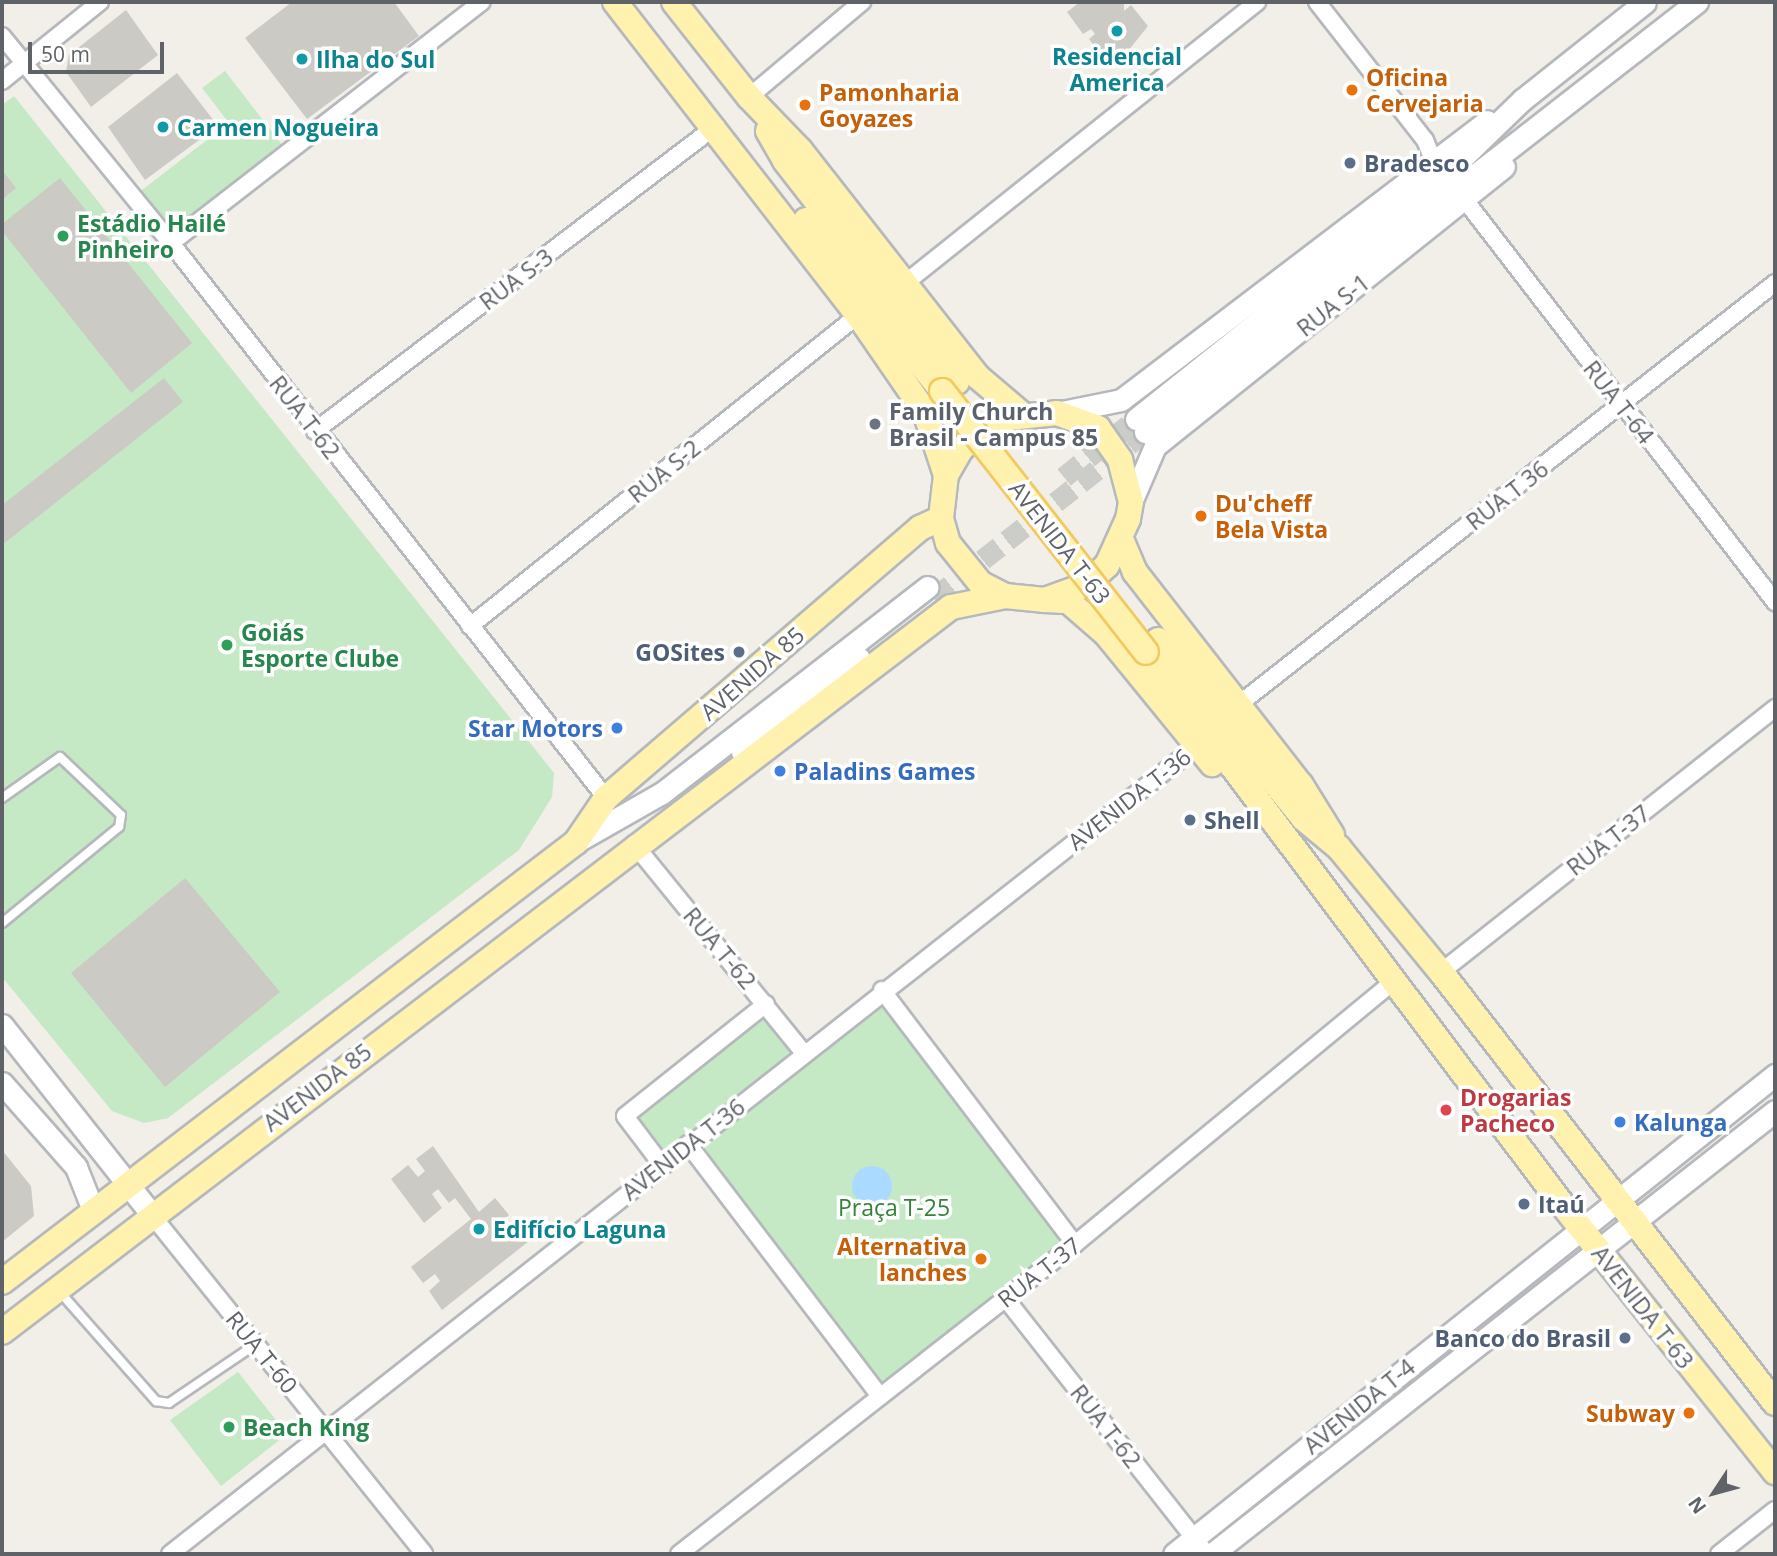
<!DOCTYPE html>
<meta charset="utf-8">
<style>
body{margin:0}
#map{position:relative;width:1777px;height:1556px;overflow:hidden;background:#f1efe8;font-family:"Open Sans",sans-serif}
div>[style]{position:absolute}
.green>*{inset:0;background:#c5e8c5}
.water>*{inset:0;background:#aadaff}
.round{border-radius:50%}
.building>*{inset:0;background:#cccac5}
.secondary-tunnel>*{height:21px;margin-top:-10.5px;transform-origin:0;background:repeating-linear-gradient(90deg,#ccccc8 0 21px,transparent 0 31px)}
.roads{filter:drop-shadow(2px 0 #b5b8bc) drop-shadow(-2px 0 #b5b8bc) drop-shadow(0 2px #b5b8bc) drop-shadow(0 -2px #b5b8bc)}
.lane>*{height:8px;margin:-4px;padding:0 4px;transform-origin:4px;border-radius:4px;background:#fff}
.street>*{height:16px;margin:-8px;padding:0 8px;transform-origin:8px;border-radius:8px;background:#fff}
.secondary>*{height:21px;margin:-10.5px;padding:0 10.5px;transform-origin:10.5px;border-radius:10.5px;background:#fff}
.primary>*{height:24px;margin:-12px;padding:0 12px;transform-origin:12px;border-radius:12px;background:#fff2af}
.bridges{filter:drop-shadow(2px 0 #f2c960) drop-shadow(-2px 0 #f2c960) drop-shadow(0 2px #f2c960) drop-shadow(0 -2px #f2c960)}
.primary-bridge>*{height:24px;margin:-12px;padding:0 12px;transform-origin:12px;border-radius:12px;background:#fff2af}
.dots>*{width:19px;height:19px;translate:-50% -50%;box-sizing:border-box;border:4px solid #fff;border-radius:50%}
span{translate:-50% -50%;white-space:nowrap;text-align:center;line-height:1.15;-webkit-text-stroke:7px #fff;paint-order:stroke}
.culture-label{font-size:23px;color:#0d838f;font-weight:700}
.left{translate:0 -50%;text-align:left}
.food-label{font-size:23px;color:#c56008;font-weight:700}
.right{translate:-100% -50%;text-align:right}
.service-label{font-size:23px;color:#4e5e75;font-weight:700}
.leisure-label{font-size:23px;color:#27864d;font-weight:700}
.street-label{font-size:23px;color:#5f6368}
.worship-label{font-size:23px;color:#5b616d;font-weight:700}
.shop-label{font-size:23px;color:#366cbe;font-weight:700}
.health-label{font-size:23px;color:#be3a42;font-weight:700}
.park-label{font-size:23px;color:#348238}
.frame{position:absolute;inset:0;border:4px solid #5f6368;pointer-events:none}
.north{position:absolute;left:1679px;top:1458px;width:70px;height:70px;-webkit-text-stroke:5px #fff;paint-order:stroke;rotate:234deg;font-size:19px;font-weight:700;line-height:28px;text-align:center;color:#5f6368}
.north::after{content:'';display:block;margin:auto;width:24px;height:32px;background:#5f6368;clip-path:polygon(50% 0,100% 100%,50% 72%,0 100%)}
.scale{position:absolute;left:28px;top:42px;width:136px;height:32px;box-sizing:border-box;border:4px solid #5f6368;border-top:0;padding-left:9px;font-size:21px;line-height:24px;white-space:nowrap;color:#5f6368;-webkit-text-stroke:5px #fff;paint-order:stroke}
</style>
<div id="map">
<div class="green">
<i style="clip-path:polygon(225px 71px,283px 146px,169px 231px,138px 193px,229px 123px,202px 88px)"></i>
<i style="clip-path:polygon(14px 96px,554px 773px,552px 797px,519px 850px,168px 1118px,144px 1123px,112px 1111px,2px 977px,2px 105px)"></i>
<i style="clip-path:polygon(881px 994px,1071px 1243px,881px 1394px,697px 1145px)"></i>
<i style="clip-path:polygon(764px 1015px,794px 1052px,663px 1154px,634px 1117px)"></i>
<i style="clip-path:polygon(238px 1372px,287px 1434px,221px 1486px,170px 1420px)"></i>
</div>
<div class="water">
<i class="round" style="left:852px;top:1166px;width:40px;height:40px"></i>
</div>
<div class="building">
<i style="clip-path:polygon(292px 2px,394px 2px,419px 36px,307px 119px,245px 38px)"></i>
<i style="clip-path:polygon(1080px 2px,1124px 2px,1124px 11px,1131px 5px,1148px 26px,1128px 51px,1116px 50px,1104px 59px,1089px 39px,1095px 34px,1091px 29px,1083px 34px,1067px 12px)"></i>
<i style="clip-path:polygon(126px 10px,158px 55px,91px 107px,66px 72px,69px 55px)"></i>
<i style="clip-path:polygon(177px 73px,218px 126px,145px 180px,108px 127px)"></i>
<i style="clip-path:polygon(2px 170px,16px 188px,2px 200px)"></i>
<i style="clip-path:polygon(60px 178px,192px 343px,131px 393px,2px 231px,2px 224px)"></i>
<i style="clip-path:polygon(164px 378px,183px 402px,2px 545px,2px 505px)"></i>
<i style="clip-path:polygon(185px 878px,280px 992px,165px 1087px,71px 973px)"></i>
<i style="clip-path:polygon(433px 1146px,479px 1212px,495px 1198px,509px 1215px,497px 1225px,503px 1233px,515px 1222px,529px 1241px,442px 1310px,429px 1291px,440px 1281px,435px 1274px,423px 1283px,411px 1267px,471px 1219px,455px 1198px,449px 1203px,438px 1189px,432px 1194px,442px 1208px,424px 1223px,391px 1179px,408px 1165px,418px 1177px,425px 1171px,416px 1159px)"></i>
<i style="clip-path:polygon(2px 1150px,31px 1186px,34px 1216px,2px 1242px)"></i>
</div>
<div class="secondary-tunnel">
<i style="left:1064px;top:477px;width:92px;rotate:-38.9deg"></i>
<i style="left:934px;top:598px;width:268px;rotate:-38.2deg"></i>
</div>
<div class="roads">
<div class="lane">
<i style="left:2px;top:798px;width:71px;rotate:-35.3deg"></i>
<i style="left:60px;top:757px;width:84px;rotate:43.6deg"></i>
<i style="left:121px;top:815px;width:12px;rotate:99deg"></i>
<i style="left:119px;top:827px;width:151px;rotate:140.6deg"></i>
<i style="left:59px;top:1291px;width:147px;rotate:48.6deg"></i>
<i style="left:156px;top:1401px;width:13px;rotate:9deg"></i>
<i style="left:169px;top:1403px;width:105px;rotate:-34.1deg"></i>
</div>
<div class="street">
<i style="left:1317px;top:2px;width:175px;rotate:52deg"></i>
<i style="left:1425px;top:140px;width:22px;rotate:68deg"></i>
<i style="left:2px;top:36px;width:267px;rotate:50.8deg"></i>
<i style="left:171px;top:243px;width:705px;rotate:51.91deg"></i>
<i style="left:2px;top:81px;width:126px;rotate:-38.9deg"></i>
<i style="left:749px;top:97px;width:148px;rotate:-40.1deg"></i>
<i style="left:1465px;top:200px;width:508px;rotate:52.36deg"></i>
<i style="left:171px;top:243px;width:393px;rotate:-37.8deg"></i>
<i style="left:904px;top:284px;width:452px;rotate:-38.6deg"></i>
<i style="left:315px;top:431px;width:504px;rotate:-37.26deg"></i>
<i style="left:470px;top:626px;width:497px;rotate:-38.7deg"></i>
<i style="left:1238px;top:705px;width:683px;rotate:-38.16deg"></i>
<i style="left:634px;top:844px;width:269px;rotate:50.9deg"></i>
<i style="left:1441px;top:972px;width:426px;rotate:-38.3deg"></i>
<i style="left:882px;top:990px;width:319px;rotate:52.8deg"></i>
<i style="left:688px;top:1144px;width:317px;rotate:52.7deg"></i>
<i style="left:662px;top:1165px;width:61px;rotate:-127.1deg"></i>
<i style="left:625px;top:1116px;width:180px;rotate:-38.5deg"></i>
<i style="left:151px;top:1214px;width:436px;rotate:51.2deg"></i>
<i style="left:1006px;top:1299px;width:325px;rotate:51.8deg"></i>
<i style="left:170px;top:1554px;width:1307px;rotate:-38.19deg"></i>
<i style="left:679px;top:1554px;width:503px;rotate:-38.05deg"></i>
<i style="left:1075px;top:1244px;width:412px;rotate:-39.5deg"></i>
<i style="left:1719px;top:1554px;width:71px;rotate:-38.2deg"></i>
</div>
<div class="secondary">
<i style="left:1057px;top:413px;width:65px;rotate:-11.5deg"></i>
<i style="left:1121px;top:400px;width:460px;rotate:-37.3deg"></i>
<i style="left:1136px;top:419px;width:413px;rotate:-38.6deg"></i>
<i style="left:1459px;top:161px;width:88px;rotate:-44.1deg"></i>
<i style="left:1522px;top:100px;width:157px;rotate:-38.5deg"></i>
<i style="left:1145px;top:432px;width:700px;rotate:-37.92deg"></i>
<i style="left:1131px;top:502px;width:61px;rotate:-66.8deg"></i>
<i style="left:1155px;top:446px;width:447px;rotate:-38.7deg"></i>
<i style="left:742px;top:752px;width:150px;rotate:-38.8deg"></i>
<i style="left:576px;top:842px;width:99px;rotate:-29.7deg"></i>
<i style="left:662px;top:793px;width:336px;rotate:-37.8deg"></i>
<i style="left:2px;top:1025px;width:241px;rotate:51.7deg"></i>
<i style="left:2px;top:1083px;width:112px;rotate:48.6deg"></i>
<i style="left:76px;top:1167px;width:46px;rotate:68.4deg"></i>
<i style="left:1174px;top:1554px;width:769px;rotate:-38.56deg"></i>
<i style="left:1212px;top:1554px;width:716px;rotate:-38.2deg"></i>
</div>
<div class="primary">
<i style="left:615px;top:2px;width:396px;rotate:52.2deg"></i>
<i style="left:858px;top:315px;width:118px;rotate:55.4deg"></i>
<i style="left:925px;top:412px;width:66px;rotate:71.6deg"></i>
<i style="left:674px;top:2px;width:121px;rotate:51.7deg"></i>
<i style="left:749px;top:97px;width:74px;rotate:46.1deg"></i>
<i style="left:800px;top:150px;width:288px;rotate:51.9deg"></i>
<i style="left:978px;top:377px;width:59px;rotate:40.2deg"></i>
<i style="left:768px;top:131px;width:34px;rotate:60deg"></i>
<i style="left:785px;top:161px;width:280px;rotate:52.1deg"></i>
<i style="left:806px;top:220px;width:218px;rotate:51.5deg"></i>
<i style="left:1057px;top:413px;width:44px;rotate:20.1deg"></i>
<i style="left:1098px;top:428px;width:39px;rotate:55deg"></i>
<i style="left:1120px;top:460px;width:43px;rotate:75.3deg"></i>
<i style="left:1131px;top:502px;width:17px;rotate:100deg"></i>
<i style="left:1128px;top:519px;width:51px;rotate:114.5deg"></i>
<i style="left:1107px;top:565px;width:29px;rotate:136deg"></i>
<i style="left:1086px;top:585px;width:44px;rotate:159.9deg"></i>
<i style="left:1045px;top:600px;width:40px;rotate:-174.3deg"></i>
<i style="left:1005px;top:596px;width:27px;rotate:-153deg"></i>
<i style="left:981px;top:584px;width:53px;rotate:-128.8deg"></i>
<i style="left:948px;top:543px;width:26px;rotate:-106deg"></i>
<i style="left:941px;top:518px;width:43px;rotate:-83.4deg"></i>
<i style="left:946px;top:475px;width:30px;rotate:-60deg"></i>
<i style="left:961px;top:449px;width:28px;rotate:-42deg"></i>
<i style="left:982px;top:430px;width:30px;rotate:-24deg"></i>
<i style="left:1009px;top:418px;width:48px;rotate:-5.9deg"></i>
<i style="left:1121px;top:539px;width:36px;rotate:67deg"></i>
<i style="left:1135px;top:572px;width:270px;rotate:52.1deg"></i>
<i style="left:1301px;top:785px;width:59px;rotate:58.2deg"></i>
<i style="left:1046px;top:600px;width:22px;rotate:3deg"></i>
<i style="left:1068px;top:601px;width:50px;rotate:41deg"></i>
<i style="left:1106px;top:634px;width:168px;rotate:50.8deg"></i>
<i style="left:1158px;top:640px;width:230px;rotate:50.8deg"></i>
<i style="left:1303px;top:818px;width:47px;rotate:39.8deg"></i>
<i style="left:1339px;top:848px;width:161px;rotate:50.6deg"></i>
<i style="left:1441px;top:972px;width:545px;rotate:52.23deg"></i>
<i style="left:1146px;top:652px;width:690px;rotate:53.01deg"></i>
<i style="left:1561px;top:1203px;width:344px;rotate:51.5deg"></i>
<i style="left:2px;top:1282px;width:723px;rotate:-37.47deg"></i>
<i style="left:576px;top:842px;width:53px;rotate:-55.7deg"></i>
<i style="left:606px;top:798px;width:414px;rotate:-40.7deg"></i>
<i style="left:920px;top:528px;width:23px;rotate:-25deg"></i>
<i style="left:2px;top:1332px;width:1194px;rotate:-37.38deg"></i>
<i style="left:951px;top:607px;width:55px;rotate:-11.5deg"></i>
</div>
</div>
<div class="bridges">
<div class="primary-bridge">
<i style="left:942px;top:391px;width:331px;rotate:52deg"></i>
</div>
</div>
<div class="dots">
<i style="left:1117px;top:31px;background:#0f9aa8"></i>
<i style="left:302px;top:59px;background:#0f9aa8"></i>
<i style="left:1352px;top:90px;background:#e8710a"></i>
<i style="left:805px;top:105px;background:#e8710a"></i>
<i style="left:163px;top:127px;background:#0f9aa8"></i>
<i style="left:1350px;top:163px;background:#5c6f8a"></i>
<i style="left:63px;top:236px;background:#2e9e5b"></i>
<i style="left:875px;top:424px;background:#6b7280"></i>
<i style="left:1201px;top:516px;background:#e8710a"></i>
<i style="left:227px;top:645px;background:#2e9e5b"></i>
<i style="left:739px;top:652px;background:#5c6f8a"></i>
<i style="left:617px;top:728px;background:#3f7fe0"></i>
<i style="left:780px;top:771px;background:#3f7fe0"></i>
<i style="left:1190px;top:820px;background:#5c6f8a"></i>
<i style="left:1446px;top:1110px;background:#e0444e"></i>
<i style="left:1620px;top:1122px;background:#3f7fe0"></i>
<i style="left:1524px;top:1204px;background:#5c6f8a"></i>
<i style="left:479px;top:1229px;background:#0f9aa8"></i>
<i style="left:981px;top:1259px;background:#e8710a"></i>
<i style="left:1625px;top:1338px;background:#5c6f8a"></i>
<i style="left:1689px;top:1413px;background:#e8710a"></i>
<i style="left:229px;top:1427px;background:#2e9e5b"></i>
</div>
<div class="culture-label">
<span style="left:1117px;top:69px">Residencial<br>America</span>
<span class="left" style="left:316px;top:59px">Ilha do Sul</span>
<span class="left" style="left:177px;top:127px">Carmen Nogueira</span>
<span class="left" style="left:493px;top:1229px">Edifício Laguna</span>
</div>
<div class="food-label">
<span class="left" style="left:1366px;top:90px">Oficina<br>Cervejaria</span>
<span class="left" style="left:819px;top:105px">Pamonharia<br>Goyazes</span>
<span class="left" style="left:1215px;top:516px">Du'cheff<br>Bela Vista</span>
<span class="right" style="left:967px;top:1259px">Alternativa<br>lanches</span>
<span class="right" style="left:1675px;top:1413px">Subway</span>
</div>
<div class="service-label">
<span class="left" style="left:1364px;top:163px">Bradesco</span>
<span class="right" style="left:725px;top:652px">GOSites</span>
<span class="left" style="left:1204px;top:820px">Shell</span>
<span class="left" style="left:1538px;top:1204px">Itaú</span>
<span class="right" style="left:1611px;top:1338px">Banco do Brasil</span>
</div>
<div class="leisure-label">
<span class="left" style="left:77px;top:236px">Estádio Hailé<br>Pinheiro</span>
<span class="left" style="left:241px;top:645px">Goiás<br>Esporte Clube</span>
<span class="left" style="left:243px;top:1427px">Beach King</span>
</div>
<div class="street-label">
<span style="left:516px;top:279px;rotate:-37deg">RUA S-3</span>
<span style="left:1333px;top:305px;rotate:-38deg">RUA S-1</span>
<span style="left:1619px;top:402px;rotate:52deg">RUA T-64</span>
<span style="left:305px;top:417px;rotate:52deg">RUA T-62</span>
<span style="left:664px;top:471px;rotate:-39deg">RUA S-2</span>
<span style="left:1507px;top:495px;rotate:-38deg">RUA T 36</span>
<span style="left:1060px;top:542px;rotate:52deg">AVENIDA T-63</span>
<span style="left:752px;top:673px;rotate:-41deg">AVENIDA 85</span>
<span style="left:1129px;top:799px;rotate:-38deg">AVENIDA T-36</span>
<span style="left:1608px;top:840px;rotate:-38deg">RUA T-37</span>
<span style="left:720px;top:948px;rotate:50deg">RUA T-62</span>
<span style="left:317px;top:1087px;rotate:-37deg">AVENIDA 85</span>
<span style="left:683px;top:1149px;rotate:-38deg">AVENIDA T-36</span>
<span style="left:1039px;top:1272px;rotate:-38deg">RUA T-37</span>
<span style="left:1643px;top:1307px;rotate:52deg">AVENIDA T-63</span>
<span style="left:262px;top:1352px;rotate:51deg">RUA T-60</span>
<span style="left:1359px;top:1406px;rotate:-39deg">AVENIDA T-4</span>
<span style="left:1106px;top:1426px;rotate:52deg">RUA T-62</span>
</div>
<div class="worship-label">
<span class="left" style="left:889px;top:424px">Family Church<br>Brasil - Campus 85</span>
</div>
<div class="shop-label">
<span class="right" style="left:603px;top:728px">Star Motors</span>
<span class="left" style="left:794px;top:771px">Paladins Games</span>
<span class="left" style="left:1634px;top:1122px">Kalunga</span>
</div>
<div class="health-label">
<span class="left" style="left:1460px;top:1110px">Drogarias<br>Pacheco</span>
</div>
<div class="park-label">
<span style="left:894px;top:1207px">Praça T-25</span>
</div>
<div class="frame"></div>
<div class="north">N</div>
<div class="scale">50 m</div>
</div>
